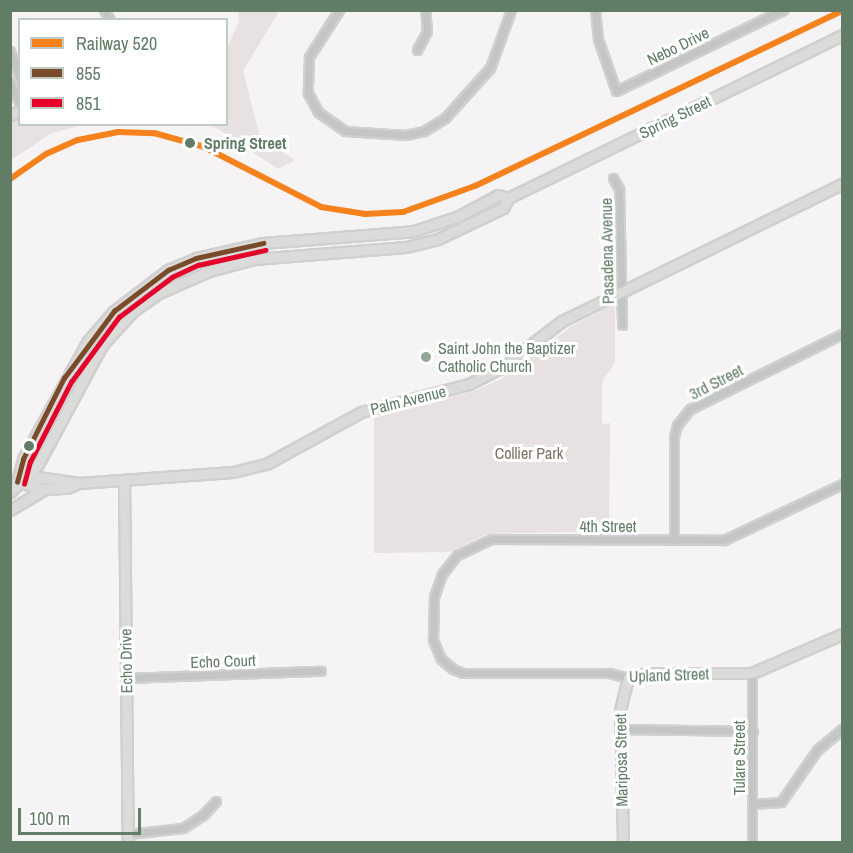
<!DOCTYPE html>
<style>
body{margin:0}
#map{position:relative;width:853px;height:853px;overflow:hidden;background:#f5f3f4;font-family:"Archivo Narrow",sans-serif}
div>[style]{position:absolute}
.green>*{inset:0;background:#e7e2e1}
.roads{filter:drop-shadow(2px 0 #cfd0cf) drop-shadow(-2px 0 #cfd0cf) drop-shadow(0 2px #cfd0cf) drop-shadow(0 -2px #cfd0cf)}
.street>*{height:7px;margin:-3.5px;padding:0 3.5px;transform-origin:3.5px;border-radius:3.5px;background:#c3c6c4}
.secondary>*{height:9px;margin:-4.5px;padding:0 4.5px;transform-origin:4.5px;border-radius:4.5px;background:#dbdcda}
.bus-1>*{height:4.5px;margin:-2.25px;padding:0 2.25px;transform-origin:2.25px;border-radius:2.25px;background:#7a4b2a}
.bus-2>*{height:4.5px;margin:-2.25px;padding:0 2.25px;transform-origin:2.25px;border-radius:2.25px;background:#e4002b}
.rail-1>*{height:6px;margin:-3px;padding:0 3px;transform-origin:3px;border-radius:3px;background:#f6821e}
.dots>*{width:16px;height:16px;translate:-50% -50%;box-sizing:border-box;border:3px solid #fff;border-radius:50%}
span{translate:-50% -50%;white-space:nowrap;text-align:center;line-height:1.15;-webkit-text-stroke:6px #fff;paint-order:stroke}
.street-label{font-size:16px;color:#617d66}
.stop-label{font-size:16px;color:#617d66;font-weight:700}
.left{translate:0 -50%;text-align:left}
.poi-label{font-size:16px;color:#617d66}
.park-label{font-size:16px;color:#7a7163}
.frame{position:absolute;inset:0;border:12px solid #617d66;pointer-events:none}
.legend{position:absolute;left:18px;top:18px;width:210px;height:108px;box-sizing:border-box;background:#fff;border:2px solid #c0cbc2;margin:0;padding:8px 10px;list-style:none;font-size:18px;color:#617d66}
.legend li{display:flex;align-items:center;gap:12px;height:30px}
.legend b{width:30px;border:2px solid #c0cbc2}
.scale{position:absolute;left:18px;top:808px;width:123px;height:27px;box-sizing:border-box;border:3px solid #617d66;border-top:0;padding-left:8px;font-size:18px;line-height:21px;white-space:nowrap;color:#617d66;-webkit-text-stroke:4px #fff;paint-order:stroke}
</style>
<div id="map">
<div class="green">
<i style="clip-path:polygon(238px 11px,279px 11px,243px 71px,260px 138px,295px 160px,278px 169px,215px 127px,201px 125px,226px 124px,227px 48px,239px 22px)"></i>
<i style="clip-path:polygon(19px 110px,20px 124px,83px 125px,52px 133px,11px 160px,11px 114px)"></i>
<i style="clip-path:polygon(615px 304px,615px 363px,603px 380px,602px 390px,602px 424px,610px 423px,609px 531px,487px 534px,449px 552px,374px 553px,374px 418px,477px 390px,503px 378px,572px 326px)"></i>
</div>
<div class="roads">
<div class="street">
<i style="left:104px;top:10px;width:12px;rotate:59deg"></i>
<i style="left:339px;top:10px;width:56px;rotate:122.6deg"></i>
<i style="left:309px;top:57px;width:36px;rotate:92deg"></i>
<i style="left:308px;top:93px;width:21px;rotate:62deg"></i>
<i style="left:318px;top:112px;width:33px;rotate:35deg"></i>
<i style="left:345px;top:131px;width:60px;rotate:3.8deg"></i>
<i style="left:405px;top:135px;width:19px;rotate:-12deg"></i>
<i style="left:424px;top:131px;width:25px;rotate:-32deg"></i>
<i style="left:445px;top:118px;width:67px;rotate:-48deg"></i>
<i style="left:490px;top:68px;width:62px;rotate:-70.1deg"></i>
<i style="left:595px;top:10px;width:29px;rotate:84deg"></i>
<i style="left:598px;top:39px;width:55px;rotate:70.9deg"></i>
<i style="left:616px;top:91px;width:186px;rotate:-25.9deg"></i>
<i style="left:417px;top:50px;width:21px;rotate:-62deg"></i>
<i style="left:427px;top:31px;width:21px;rotate:-95deg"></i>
<i style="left:10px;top:51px;width:30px;rotate:70deg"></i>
<i style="left:10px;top:82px;width:24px;rotate:66deg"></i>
<i style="left:613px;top:178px;width:13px;rotate:61deg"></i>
<i style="left:619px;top:189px;width:136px;rotate:88.7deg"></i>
<i style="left:674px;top:540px;width:103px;rotate:-90deg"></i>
<i style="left:674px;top:437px;width:12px;rotate:-76deg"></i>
<i style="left:677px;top:425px;width:21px;rotate:-51deg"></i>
<i style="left:690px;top:409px;width:169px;rotate:-26.3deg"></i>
<i style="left:752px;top:673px;width:169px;rotate:90deg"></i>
<i style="left:126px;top:678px;width:195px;rotate:-2.1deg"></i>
<i style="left:628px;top:678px;width:20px;rotate:-165deg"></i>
<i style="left:609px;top:673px;width:146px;rotate:180deg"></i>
<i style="left:463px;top:673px;width:11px;rotate:-158deg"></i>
<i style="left:453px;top:669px;width:16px;rotate:-140deg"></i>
<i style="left:441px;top:659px;width:21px;rotate:-113deg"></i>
<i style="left:433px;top:640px;width:43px;rotate:-88.7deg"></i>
<i style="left:434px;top:597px;width:24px;rotate:-71deg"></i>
<i style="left:442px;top:574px;width:24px;rotate:-52deg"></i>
<i style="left:457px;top:555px;width:38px;rotate:-25deg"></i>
<i style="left:492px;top:539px;width:232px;rotate:0.2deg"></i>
<i style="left:724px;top:540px;width:131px;rotate:-25.4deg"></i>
<i style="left:620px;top:729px;width:133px;rotate:0.9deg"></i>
<i style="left:752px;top:804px;width:29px;rotate:-4deg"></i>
<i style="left:781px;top:802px;width:63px;rotate:-55.3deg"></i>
<i style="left:817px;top:750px;width:33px;rotate:-40deg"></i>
<i style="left:128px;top:834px;width:55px;rotate:-6.2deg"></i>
<i style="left:183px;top:828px;width:24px;rotate:-33deg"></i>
<i style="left:203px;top:815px;width:19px;rotate:-47deg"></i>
</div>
<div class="secondary">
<i style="left:10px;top:115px;width:11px;rotate:-22deg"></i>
<i style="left:124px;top:480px;width:362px;rotate:89.4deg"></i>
<i style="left:20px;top:481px;width:18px;rotate:-13deg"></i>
<i style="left:38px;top:477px;width:41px;rotate:8.3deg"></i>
<i style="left:17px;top:482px;width:29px;rotate:14deg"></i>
<i style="left:45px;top:489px;width:22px;rotate:-3deg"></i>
<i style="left:67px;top:488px;width:13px;rotate:-23deg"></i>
<i style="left:79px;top:483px;width:154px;rotate:-4.1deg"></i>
<i style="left:233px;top:472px;width:36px;rotate:-14deg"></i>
<i style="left:268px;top:463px;width:106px;rotate:-28.7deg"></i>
<i style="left:361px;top:412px;width:112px;rotate:-14.5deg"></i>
<i style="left:469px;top:384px;width:34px;rotate:-27deg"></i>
<i style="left:499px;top:369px;width:79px;rotate:-37.3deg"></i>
<i style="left:562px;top:321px;width:312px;rotate:-26.1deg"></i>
<i style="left:17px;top:482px;width:24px;rotate:-75deg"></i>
<i style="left:23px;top:459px;width:135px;rotate:-61.2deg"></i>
<i style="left:88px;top:341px;width:40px;rotate:-49deg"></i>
<i style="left:114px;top:311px;width:68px;rotate:-37.2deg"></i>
<i style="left:168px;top:270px;width:30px;rotate:-23deg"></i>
<i style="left:196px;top:258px;width:69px;rotate:-12.6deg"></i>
<i style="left:263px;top:243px;width:151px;rotate:-4.5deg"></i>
<i style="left:414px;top:231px;width:47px;rotate:-18.4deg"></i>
<i style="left:459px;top:216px;width:44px;rotate:-28.3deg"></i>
<i style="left:498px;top:195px;width:10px;rotate:17deg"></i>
<i style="left:10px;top:492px;width:40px;rotate:-45deg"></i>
<i style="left:38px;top:464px;width:135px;rotate:-61.7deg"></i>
<i style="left:102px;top:345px;width:46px;rotate:-47.6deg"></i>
<i style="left:133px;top:311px;width:29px;rotate:-35deg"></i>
<i style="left:157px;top:294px;width:57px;rotate:-23.9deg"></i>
<i style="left:209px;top:271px;width:47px;rotate:-14.9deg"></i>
<i style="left:254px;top:259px;width:152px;rotate:-4.5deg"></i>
<i style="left:406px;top:247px;width:33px;rotate:-14deg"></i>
<i style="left:438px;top:239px;width:72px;rotate:-25.5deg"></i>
<i style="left:503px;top:208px;width:11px;rotate:-63deg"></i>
<i style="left:508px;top:198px;width:372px;rotate:-26deg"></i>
<i style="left:10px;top:510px;width:41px;rotate:-31deg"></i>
<i style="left:623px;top:842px;width:132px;rotate:-91.3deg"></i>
<i style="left:620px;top:710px;width:33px;rotate:-76deg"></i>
<i style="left:628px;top:678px;width:18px;rotate:-16deg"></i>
<i style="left:645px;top:673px;width:107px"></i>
<i style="left:752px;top:673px;width:98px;rotate:-23.4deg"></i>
</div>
</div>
<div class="bus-1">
<i style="left:17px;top:482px;width:24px;rotate:-75deg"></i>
<i style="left:23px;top:459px;width:91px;rotate:-63.2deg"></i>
<i style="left:64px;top:378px;width:84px;rotate:-53.3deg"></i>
<i style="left:114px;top:311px;width:68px;rotate:-37.2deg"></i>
<i style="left:168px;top:270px;width:30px;rotate:-23deg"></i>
<i style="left:196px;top:258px;width:69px;rotate:-12.6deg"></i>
</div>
<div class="bus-2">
<i style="left:24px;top:484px;width:23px;rotate:-75deg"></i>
<i style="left:30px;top:462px;width:90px;rotate:-62.9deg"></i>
<i style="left:71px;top:382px;width:81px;rotate:-53.6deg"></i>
<i style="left:119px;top:317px;width:66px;rotate:-37deg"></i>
<i style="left:172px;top:277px;width:29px;rotate:-25deg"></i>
<i style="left:198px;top:265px;width:69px;rotate:-12.6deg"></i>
</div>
<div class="rail-1">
<i style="left:10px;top:179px;width:44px;rotate:-34.8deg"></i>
<i style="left:46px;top:154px;width:35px;rotate:-24deg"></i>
<i style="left:78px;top:140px;width:41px;rotate:-11.3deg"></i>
<i style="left:118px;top:132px;width:36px;rotate:2deg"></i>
<i style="left:154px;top:133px;width:52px;rotate:15.6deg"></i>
<i style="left:204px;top:147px;width:131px;rotate:27.1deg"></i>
<i style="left:321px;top:207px;width:45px;rotate:9deg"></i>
<i style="left:365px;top:214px;width:38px;rotate:-3deg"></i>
<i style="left:403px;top:212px;width:77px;rotate:-19.9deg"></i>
<i style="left:475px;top:186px;width:407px;rotate:-25.5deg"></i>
</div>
<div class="dots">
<i style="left:190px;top:143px;background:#617d66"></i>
<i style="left:426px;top:357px;background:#95a698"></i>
<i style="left:29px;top:446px;background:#617d66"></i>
</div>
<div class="street-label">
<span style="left:678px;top:46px;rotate:-26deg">Nebo Drive</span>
<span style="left:675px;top:117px;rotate:-26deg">Spring Street</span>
<span style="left:607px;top:251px;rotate:-91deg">Pasadena Avenue</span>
<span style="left:716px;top:382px;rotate:-27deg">3rd Street</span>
<span style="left:408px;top:400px;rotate:-14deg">Palm Avenue</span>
<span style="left:608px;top:526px">4th Street</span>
<span style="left:126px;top:661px;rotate:-91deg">Echo Drive</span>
<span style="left:223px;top:661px;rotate:-2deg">Echo Court</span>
<span style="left:669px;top:675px;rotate:-2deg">Upland Street</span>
<span style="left:739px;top:758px;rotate:-90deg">Tulare Street</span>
<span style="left:621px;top:760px;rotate:-91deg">Mariposa Street</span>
</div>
<div class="stop-label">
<span class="left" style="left:204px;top:143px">Spring Street</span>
</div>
<div class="poi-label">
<span class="left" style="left:438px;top:357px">Saint John the Baptizer<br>Catholic Church</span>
</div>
<div class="park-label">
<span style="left:529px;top:453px">Collier Park</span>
</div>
<div class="frame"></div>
<ul class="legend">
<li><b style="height:8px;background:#f6821e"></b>Railway 520</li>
<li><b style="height:8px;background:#7a4b2a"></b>855</li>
<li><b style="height:8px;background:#e4002b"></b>851</li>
</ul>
<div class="scale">100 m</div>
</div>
